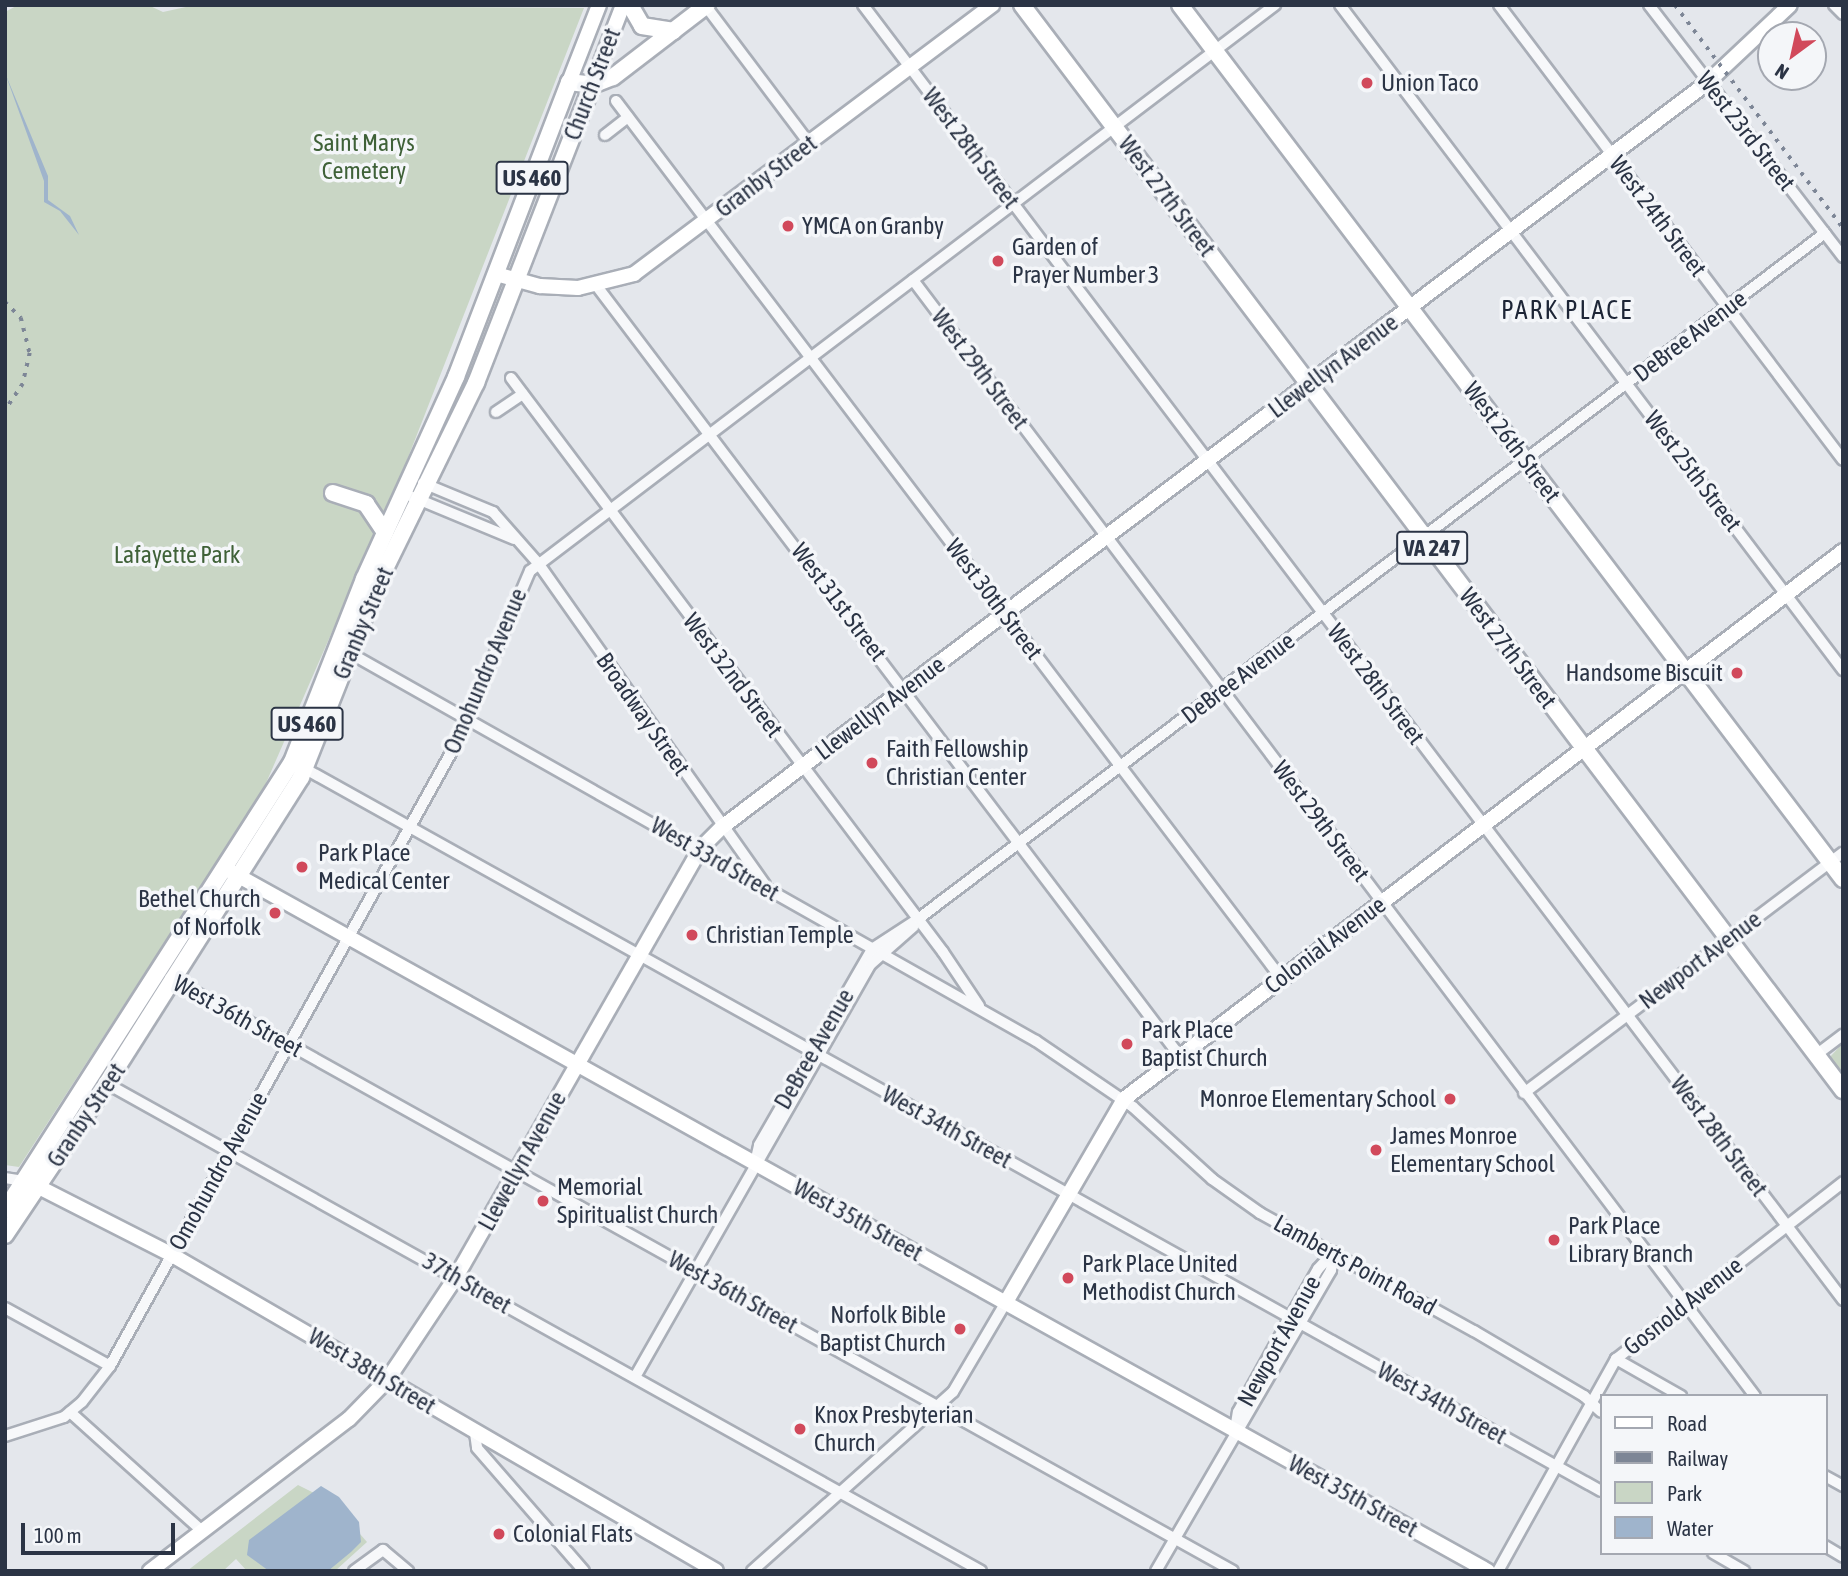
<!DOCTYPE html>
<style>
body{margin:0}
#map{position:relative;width:1848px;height:1576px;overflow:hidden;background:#e4e7ec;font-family:"Asap Condensed",sans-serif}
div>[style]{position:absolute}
.green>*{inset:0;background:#c9d6c5}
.water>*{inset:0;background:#9fb4cc}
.roads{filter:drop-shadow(2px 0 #a9aeb7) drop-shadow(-2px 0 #a9aeb7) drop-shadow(0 2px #a9aeb7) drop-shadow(0 -2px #a9aeb7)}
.street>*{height:10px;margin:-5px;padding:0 5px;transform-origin:5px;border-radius:5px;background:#f7f8fa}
.secondary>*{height:14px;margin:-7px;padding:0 7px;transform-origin:7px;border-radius:7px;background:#fff}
.primary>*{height:16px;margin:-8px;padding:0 8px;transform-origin:8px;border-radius:8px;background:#fff}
.rail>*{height:3.5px;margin-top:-1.75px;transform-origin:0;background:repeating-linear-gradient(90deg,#7d8696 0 3.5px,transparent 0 10.5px)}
.dots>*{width:19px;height:19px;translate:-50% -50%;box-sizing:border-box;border:4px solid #f4f6f9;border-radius:50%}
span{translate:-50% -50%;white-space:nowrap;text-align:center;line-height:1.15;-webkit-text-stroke:7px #f4f6f9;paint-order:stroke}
.shield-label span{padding:2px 5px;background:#f4f6f9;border:2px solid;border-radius:5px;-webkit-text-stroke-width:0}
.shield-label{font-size:23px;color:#2b3445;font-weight:700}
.poi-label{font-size:24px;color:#2b3445}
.left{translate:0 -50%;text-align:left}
.right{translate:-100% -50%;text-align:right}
.street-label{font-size:24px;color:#2b3445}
.park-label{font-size:24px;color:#3f6138}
.neighbourhood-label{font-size:26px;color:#1d2536;letter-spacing:2px}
.frame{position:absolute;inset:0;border:7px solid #2b3445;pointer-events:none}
.legend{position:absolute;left:1600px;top:1394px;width:228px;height:161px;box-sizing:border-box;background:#f4f6f9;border:2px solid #a4a8b1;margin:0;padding:9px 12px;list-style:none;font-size:21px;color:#2b3445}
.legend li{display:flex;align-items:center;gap:14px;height:35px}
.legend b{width:35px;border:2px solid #a4a8b1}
.north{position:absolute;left:1757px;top:21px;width:70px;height:70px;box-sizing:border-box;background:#f4f6f9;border:2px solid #a4a8b1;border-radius:50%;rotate:213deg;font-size:19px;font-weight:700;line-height:28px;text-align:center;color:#2b3445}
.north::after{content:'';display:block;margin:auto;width:24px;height:32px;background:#d1495b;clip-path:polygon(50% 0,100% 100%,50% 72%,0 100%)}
.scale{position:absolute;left:21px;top:1523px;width:154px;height:32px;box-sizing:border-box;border:4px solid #2b3445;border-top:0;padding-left:9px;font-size:21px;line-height:24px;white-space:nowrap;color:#2b3445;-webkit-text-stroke:5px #f4f6f9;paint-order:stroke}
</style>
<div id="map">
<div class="green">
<i style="clip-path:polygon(18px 5px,148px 5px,163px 12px,195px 5px,584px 8px,407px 460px,263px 790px,19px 1167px,5px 1165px,5px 12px)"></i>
<i style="clip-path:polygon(1843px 1043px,1843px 1078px,1829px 1058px)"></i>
<i style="clip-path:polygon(298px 1485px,332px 1502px,367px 1542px,335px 1571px,247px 1571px,236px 1559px,223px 1571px,187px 1571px)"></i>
</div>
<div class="water">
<i style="clip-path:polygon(5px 73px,48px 176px,48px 200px,70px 216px,79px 235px,60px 211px,44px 202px,44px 181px)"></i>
<i style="clip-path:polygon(321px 1486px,339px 1497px,359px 1522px,361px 1542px,351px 1552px,328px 1571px,269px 1571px,247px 1555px,249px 1540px)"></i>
</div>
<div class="roads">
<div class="street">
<i style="left:705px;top:5px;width:173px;rotate:53deg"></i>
<i style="left:863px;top:5px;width:1624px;rotate:52.88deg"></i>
<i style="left:1340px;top:5px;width:834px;rotate:52.9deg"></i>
<i style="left:1499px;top:5px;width:570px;rotate:52.91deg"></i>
<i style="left:1649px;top:5px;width:318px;rotate:52.4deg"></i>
<i style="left:1834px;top:5px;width:13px;rotate:45deg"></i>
<i style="left:616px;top:101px;width:1101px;rotate:52.83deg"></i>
<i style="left:605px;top:135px;width:29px;rotate:-38deg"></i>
<i style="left:913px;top:280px;width:1398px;rotate:52.97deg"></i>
<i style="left:596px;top:285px;width:966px;rotate:52.87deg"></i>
<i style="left:511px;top:378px;width:718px;rotate:53.03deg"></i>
<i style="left:943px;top:952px;width:65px;rotate:56.3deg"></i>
<i style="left:496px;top:412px;width:32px;rotate:-34deg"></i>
<i style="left:423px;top:483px;width:76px;rotate:22.5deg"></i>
<i style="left:493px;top:512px;width:68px;rotate:48.6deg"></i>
<i style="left:538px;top:563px;width:394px;rotate:54.8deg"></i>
<i style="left:403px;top:493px;width:120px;rotate:22.5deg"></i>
<i style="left:348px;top:652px;width:790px;rotate:29.48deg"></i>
<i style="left:1036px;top:1041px;width:117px;rotate:34.2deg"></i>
<i style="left:1133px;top:1107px;width:107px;rotate:42.3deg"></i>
<i style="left:1212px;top:1179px;width:59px;rotate:35.3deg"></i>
<i style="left:1260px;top:1213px;width:244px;rotate:28.9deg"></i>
<i style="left:1474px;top:1331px;width:128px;rotate:30.6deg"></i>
<i style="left:1584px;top:1396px;width:23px;rotate:43deg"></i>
<i style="left:302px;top:767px;width:1487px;rotate:29.13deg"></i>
<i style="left:170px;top:978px;width:1217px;rotate:29.16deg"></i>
<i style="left:1816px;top:1055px;width:34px;rotate:-37deg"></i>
<i style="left:104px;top:1082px;width:1004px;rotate:29.14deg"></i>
<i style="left:1524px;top:1093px;width:399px;rotate:-37deg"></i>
<i style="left:755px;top:1163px;width:18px;rotate:-77deg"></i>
<i style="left:759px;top:1145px;width:226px;rotate:-60deg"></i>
<i style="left:872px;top:949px;width:55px;rotate:-33.1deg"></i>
<i style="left:918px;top:919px;width:1137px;rotate:-37.1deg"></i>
<i style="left:5px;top:1178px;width:20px;rotate:9deg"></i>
<i style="left:5px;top:1308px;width:120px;rotate:28.9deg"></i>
<i style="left:1616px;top:1359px;width:75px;rotate:29.6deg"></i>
<i style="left:635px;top:1377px;width:476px;rotate:-60.3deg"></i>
<i style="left:871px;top:964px;width:57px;rotate:-41.5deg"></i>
<i style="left:70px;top:1412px;width:178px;rotate:42deg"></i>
<i style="left:1235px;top:1430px;width:18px;rotate:-81deg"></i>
<i style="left:1238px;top:1412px;width:99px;rotate:-61.1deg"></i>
<i style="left:1286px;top:1325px;width:64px;rotate:-60.3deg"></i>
<i style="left:1318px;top:1269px;width:23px;rotate:-47deg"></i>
<i style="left:475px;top:1433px;width:15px;rotate:82deg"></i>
<i style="left:477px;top:1448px;width:163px;rotate:49deg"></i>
<i style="left:5px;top:1436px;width:62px;rotate:-17.9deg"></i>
<i style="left:64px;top:1417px;width:23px;rotate:-40deg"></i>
<i style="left:82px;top:1402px;width:46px;rotate:-52.1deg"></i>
<i style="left:110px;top:1366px;width:714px;rotate:-60.92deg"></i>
<i style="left:457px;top:742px;width:186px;rotate:-66.9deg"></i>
<i style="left:530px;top:571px;width:936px;rotate:-37.23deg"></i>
<i style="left:1825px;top:1476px;width:21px;rotate:29deg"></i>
<i style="left:1825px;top:1546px;width:21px;rotate:31deg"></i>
<i style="left:1713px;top:1553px;width:36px;rotate:30deg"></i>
<i style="left:354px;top:1571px;width:36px;rotate:-36deg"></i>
<i style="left:383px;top:1550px;width:33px;rotate:40deg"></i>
<i style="left:752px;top:1571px;width:269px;rotate:-41.7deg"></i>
<i style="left:953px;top:1392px;width:104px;rotate:-59.5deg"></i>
<i style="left:1156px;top:1571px;width:348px;rotate:-59.8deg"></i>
<i style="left:1331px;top:1270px;width:18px;rotate:-81deg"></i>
<i style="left:1498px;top:1571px;width:243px;rotate:-60.9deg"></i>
<i style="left:1616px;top:1359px;width:288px;rotate:-37.9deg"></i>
</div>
<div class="secondary">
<i style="left:569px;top:82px;width:83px;rotate:-68.7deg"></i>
<i style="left:592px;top:85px;width:86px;rotate:-68.8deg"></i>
<i style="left:496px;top:274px;width:46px;rotate:15.3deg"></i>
<i style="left:540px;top:286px;width:38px;rotate:3deg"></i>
<i style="left:578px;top:288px;width:58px;rotate:-14deg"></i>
<i style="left:634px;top:274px;width:448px;rotate:-36.9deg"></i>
<i style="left:226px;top:869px;width:1444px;rotate:29.09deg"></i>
<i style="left:29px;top:1182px;width:161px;rotate:27deg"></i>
<i style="left:172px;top:1255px;width:629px;rotate:30.15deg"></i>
<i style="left:1006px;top:1302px;width:235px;rotate:-59.8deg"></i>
<i style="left:1124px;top:1099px;width:904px;rotate:-37.31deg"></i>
<i style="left:150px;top:1571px;width:250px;rotate:-37.4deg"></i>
<i style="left:349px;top:1419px;width:56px;rotate:-45.7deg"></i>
<i style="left:388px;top:1379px;width:123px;rotate:-56.3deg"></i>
<i style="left:456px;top:1277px;width:493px;rotate:-60.3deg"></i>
<i style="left:700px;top:849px;width:31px;rotate:-45deg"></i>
<i style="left:722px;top:827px;width:1236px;rotate:-37.07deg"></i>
<i style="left:1708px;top:82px;width:112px;rotate:-43.2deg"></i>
</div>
<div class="primary">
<i style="left:630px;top:5px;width:24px;rotate:60deg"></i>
<i style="left:642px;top:26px;width:32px;rotate:9deg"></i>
<i style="left:1022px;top:5px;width:1361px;rotate:52.89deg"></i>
<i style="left:1180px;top:5px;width:1097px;rotate:52.82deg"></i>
<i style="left:333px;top:493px;width:35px;rotate:18deg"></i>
<i style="left:366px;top:504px;width:34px;rotate:56deg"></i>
<i style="left:5px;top:1210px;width:532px;rotate:-57.36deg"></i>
<i style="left:292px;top:762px;width:197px;rotate:-68.5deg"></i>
<i style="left:364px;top:579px;width:222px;rotate:-65.5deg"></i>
<i style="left:456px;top:377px;width:316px;rotate:-69deg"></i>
<i style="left:569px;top:82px;width:23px;rotate:7deg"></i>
<i style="left:592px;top:85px;width:22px;rotate:-21deg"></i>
<i style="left:613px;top:77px;width:118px;rotate:-37.5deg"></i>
<i style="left:5px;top:1235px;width:183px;rotate:-56.1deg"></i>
<i style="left:107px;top:1083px;width:362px;rotate:-57.6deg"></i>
<i style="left:301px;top:777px;width:209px;rotate:-68.4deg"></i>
<i style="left:378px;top:583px;width:223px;rotate:-63.9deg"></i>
<i style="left:476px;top:383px;width:320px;rotate:-68.7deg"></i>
</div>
</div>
<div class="rail">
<i style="left:1675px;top:5px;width:279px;rotate:53deg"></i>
<i style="left:5px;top:302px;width:23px;rotate:45deg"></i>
<i style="left:21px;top:318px;width:36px;rotate:76deg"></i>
<i style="left:30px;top:353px;width:32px;rotate:103deg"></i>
<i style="left:23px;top:384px;width:32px;rotate:124deg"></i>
</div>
<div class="dots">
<i style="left:1367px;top:83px;background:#d1495b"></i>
<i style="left:788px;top:226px;background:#d1495b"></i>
<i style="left:998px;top:261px;background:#d1495b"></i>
<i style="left:1737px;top:673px;background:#d1495b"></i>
<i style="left:872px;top:763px;background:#d1495b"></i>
<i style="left:302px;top:867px;background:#d1495b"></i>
<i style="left:275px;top:913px;background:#d1495b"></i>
<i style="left:692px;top:935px;background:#d1495b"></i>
<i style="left:1127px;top:1044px;background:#d1495b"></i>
<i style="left:1450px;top:1099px;background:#d1495b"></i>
<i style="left:1376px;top:1150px;background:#d1495b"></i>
<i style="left:543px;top:1201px;background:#d1495b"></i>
<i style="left:1554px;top:1240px;background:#d1495b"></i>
<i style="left:1068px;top:1278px;background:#d1495b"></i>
<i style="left:960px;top:1329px;background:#d1495b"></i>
<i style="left:800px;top:1429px;background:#d1495b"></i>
<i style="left:499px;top:1534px;background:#d1495b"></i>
</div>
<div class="shield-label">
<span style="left:532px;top:178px">US 460</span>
<span style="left:1432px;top:548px">VA 247</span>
<span style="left:307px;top:724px">US 460</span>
</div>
<div class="poi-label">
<span class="left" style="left:1381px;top:83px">Union Taco</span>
<span class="left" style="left:802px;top:226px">YMCA on Granby</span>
<span class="left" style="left:1012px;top:261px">Garden of<br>Prayer Number 3</span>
<span class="right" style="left:1723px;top:673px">Handsome Biscuit</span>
<span class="left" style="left:886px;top:763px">Faith Fellowship<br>Christian Center</span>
<span class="left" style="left:318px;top:867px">Park Place<br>Medical Center</span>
<span class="right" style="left:261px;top:913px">Bethel Church<br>of Norfolk</span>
<span class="left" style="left:706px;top:935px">Christian Temple</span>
<span class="left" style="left:1141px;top:1044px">Park Place<br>Baptist Church</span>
<span class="right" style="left:1436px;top:1099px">Monroe Elementary School</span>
<span class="left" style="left:1390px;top:1150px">James Monroe<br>Elementary School</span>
<span class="left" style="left:557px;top:1201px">Memorial<br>Spiritualist Church</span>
<span class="left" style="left:1568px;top:1240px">Park Place<br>Library Branch</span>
<span class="left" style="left:1082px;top:1278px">Park Place United<br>Methodist Church</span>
<span class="right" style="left:946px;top:1329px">Norfolk Bible<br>Baptist Church</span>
<span class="left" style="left:814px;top:1429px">Knox Presbyterian<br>Church</span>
<span class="left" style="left:513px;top:1534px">Colonial Flats</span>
</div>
<div class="street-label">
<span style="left:592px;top:84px;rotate:-69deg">Church Street</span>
<span style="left:1746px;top:131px;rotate:52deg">West 23rd Street</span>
<span style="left:971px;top:148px;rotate:53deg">West 28th Street</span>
<span style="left:766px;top:176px;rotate:-37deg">Granby Street</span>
<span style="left:1167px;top:196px;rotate:53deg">West 27th Street</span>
<span style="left:1658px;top:216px;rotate:53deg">West 24th Street</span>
<span style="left:1690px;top:336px;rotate:-37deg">DeBree Avenue</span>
<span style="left:1333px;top:366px;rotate:-37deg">Llewellyn Avenue</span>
<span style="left:980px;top:369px;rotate:53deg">West 29th Street</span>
<span style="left:1512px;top:442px;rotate:53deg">West 26th Street</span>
<span style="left:1693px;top:471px;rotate:53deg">West 25th Street</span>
<span style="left:994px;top:599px;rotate:53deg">West 30th Street</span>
<span style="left:839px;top:602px;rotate:53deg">West 31st Street</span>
<span style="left:363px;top:623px;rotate:-67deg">Granby Street</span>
<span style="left:1508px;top:648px;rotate:53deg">West 27th Street</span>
<span style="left:485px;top:671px;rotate:-67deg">Omohundro Avenue</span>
<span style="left:733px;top:675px;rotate:53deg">West 32nd Street</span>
<span style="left:1238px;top:678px;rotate:-37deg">DeBree Avenue</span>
<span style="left:1376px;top:684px;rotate:53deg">West 28th Street</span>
<span style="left:880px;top:708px;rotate:-37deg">Llewellyn Avenue</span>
<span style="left:643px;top:714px;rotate:55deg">Broadway Street</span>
<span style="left:1321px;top:821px;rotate:53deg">West 29th Street</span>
<span style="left:715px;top:859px;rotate:30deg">West 33rd Street</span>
<span style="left:1325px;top:945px;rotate:-37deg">Colonial Avenue</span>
<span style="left:1700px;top:960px;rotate:-37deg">Newport Avenue</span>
<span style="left:238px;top:1016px;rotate:29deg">West 36th Street</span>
<span style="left:814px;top:1049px;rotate:-60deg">DeBree Avenue</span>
<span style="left:86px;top:1115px;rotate:-56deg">Granby Street</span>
<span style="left:947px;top:1127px;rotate:29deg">West 34th Street</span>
<span style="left:1719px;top:1136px;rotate:53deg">West 28th Street</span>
<span style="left:522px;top:1161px;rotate:-61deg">Llewellyn Avenue</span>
<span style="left:218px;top:1171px;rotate:-61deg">Omohundro Avenue</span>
<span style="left:858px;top:1220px;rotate:29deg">West 35th Street</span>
<span style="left:1355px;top:1265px;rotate:29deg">Lamberts Point Road</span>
<span style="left:467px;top:1283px;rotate:30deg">37th Street</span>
<span style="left:733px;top:1292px;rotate:29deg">West 36th Street</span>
<span style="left:1683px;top:1306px;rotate:-38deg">Gosnold Avenue</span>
<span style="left:1279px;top:1341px;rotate:-61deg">Newport Avenue</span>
<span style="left:372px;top:1371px;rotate:31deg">West 38th Street</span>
<span style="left:1442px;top:1403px;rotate:29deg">West 34th Street</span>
<span style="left:1353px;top:1496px;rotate:29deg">West 35th Street</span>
</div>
<div class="park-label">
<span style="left:364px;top:157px">Saint Marys<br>Cemetery</span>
<span style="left:177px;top:555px">Lafayette Park</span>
</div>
<div class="neighbourhood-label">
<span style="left:1567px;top:311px">PARK PLACE</span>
</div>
<div class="frame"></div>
<ul class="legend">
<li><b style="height:9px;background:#fff"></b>Road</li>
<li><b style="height:9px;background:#7d8696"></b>Railway</li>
<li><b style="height:19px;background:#c9d6c5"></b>Park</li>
<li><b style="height:19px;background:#9fb4cc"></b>Water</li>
</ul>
<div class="north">N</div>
<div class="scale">100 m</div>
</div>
